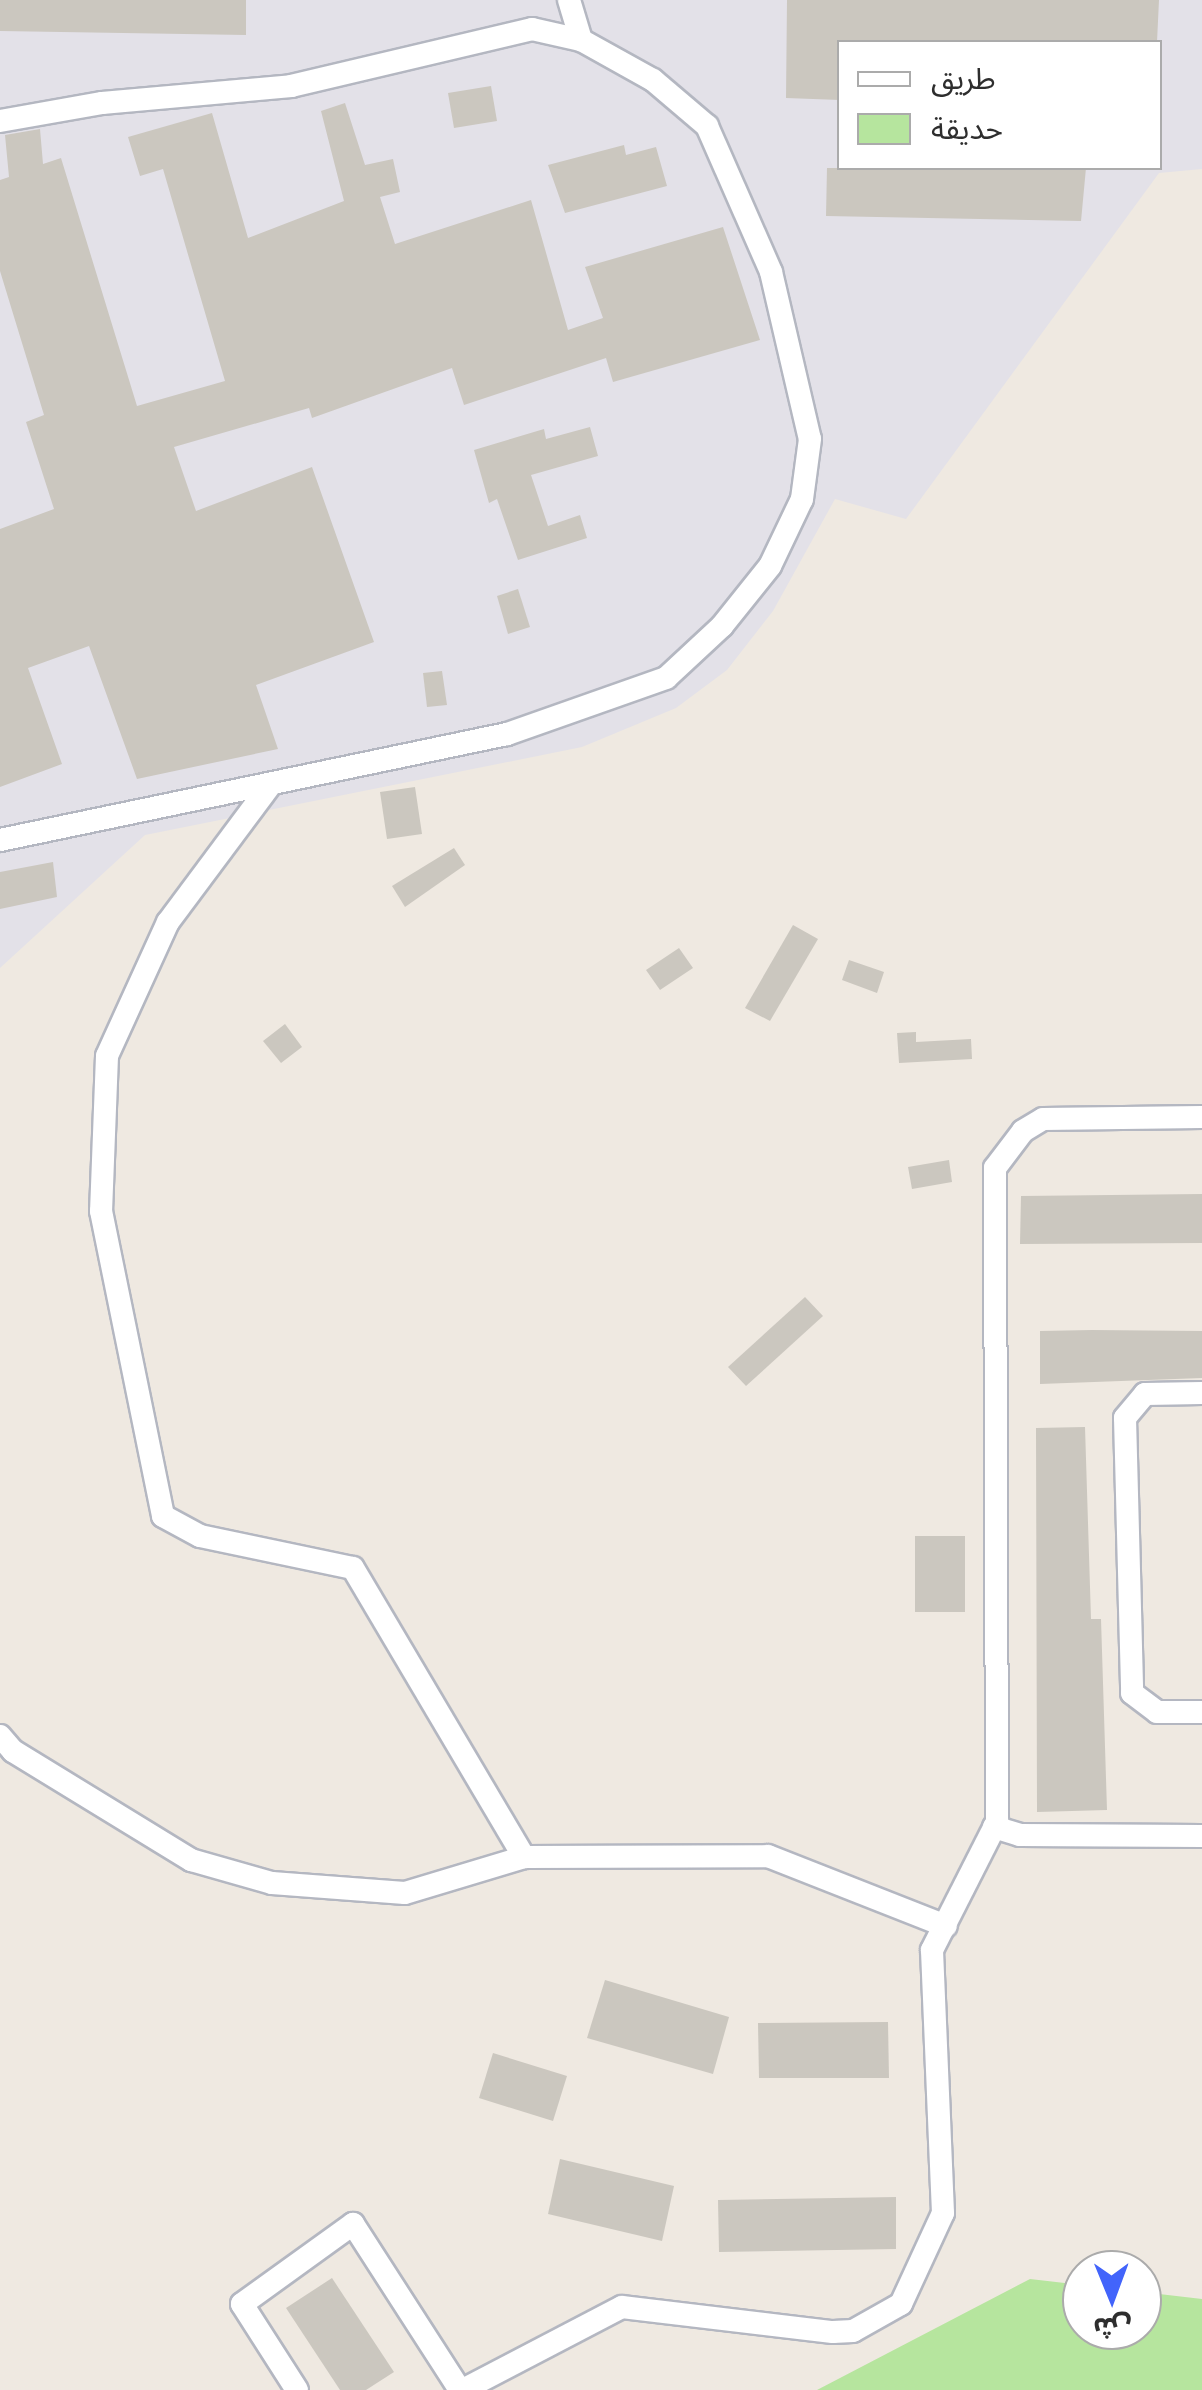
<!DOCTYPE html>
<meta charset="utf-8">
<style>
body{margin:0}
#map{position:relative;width:1202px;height:2390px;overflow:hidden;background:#efe9e1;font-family:"PT Sans","Noto Sans Arabic",sans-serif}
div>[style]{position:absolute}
.industrial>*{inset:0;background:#e3e1e8}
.green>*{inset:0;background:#b6e59e}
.building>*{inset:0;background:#cbc7bf}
.roads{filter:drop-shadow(2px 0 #b4b7c1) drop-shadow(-2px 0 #b4b7c1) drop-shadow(0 2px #b4b7c1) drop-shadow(0 -2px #b4b7c1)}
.minor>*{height:22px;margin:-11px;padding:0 11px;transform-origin:11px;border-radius:11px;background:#fff}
span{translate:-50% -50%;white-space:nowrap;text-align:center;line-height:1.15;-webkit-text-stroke:8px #fff;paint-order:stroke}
.legend{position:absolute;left:837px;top:40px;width:325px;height:130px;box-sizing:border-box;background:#fff;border:2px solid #ababab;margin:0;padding:12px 18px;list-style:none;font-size:30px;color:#2e2e2e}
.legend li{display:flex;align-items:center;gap:20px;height:50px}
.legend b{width:50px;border:2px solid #ababab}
.north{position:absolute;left:1062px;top:2250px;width:100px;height:100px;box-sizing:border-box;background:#fff;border:2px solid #ababab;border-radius:50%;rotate:179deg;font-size:28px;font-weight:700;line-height:40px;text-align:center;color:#2e2e2e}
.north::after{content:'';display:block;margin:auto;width:35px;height:45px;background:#4264fb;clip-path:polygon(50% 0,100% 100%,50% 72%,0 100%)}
</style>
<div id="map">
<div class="industrial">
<i style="clip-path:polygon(evenodd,0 0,1202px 0,1202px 169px,1159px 173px,906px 519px,835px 499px,773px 611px,727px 670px,676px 708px,582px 747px,145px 835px,0 968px,0 0,840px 42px,1160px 42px,1160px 168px,840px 168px,840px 42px)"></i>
</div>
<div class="green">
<i style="clip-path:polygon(1030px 2279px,1082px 2285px,1082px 2330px,1142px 2330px,1142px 2292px,1202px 2299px,1202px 2390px,817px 2390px)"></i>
</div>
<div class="building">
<i style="clip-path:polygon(0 0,246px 0,246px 35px,0 31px)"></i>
<i style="clip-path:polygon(787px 0,1159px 0,1157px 42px,840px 42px,840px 100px,786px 98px)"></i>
<i style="clip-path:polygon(491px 86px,497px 121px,454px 128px,448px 93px)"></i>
<i style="clip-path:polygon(345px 103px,365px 165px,393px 159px,400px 192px,380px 197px,395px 244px,531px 200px,568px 330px,603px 318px,585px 267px,723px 227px,760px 340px,613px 382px,606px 358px,464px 405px,452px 368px,312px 418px,309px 408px,174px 447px,196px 511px,312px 467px,374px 642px,256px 685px,278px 749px,137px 779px,89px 646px,28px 668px,62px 764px,0 787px,0 529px,54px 509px,26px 422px,44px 415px,0 271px,0 180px,9px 177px,5px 135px,40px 129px,43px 164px,61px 158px,137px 406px,225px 381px,163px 169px,140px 176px,128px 137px,212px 113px,248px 238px,344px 201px,321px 111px)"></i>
<i style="clip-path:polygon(624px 145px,626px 155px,656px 147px,667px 186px,565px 213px,548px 165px)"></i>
<i style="clip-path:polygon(827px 168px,1086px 168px,1081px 221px,826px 216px)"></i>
<i style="clip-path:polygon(590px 427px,598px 456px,531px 475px,548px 526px,580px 515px,587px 538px,518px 560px,497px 499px,489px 503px,474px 450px,544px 429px,546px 439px)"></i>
<i style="clip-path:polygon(518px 589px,530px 627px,508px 634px,497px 596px)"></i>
<i style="clip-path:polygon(442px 671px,447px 705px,427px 707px,423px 673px)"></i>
<i style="clip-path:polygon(415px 787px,422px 834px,387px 839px,380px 792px)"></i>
<i style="clip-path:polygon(454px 848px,465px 865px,405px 907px,392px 886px)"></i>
<i style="clip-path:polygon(53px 862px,57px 897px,0 909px,0 872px)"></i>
<i style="clip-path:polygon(793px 925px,818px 939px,770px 1021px,745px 1008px)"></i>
<i style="clip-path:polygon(679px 948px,693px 968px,660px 990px,646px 970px)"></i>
<i style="clip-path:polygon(849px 960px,884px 972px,877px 993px,842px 980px)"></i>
<i style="clip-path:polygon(285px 1024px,302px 1047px,281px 1063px,263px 1041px)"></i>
<i style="clip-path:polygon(916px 1032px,916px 1042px,971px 1039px,972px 1059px,899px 1063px,897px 1033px)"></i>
<i style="clip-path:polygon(949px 1160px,952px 1182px,912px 1189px,908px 1167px)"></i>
<i style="clip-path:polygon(1202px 1194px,1202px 1243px,1020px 1244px,1021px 1196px)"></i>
<i style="clip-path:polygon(805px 1297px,823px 1316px,746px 1386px,728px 1367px)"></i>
<i style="clip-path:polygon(1092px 1330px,1202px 1331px,1202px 1378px,1040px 1384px,1040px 1331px)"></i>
<i style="clip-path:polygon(1085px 1427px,1091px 1619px,1101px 1619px,1107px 1810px,1037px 1812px,1036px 1428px)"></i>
<i style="clip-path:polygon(915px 1536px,965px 1536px,965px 1612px,915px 1612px)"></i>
<i style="clip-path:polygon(605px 1980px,729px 2017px,713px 2074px,587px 2038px)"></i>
<i style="clip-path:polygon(888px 2022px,889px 2078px,759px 2078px,758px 2023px)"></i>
<i style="clip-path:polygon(493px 2053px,567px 2076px,553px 2121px,479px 2098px)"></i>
<i style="clip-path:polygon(560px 2159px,674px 2186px,662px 2241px,548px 2214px)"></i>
<i style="clip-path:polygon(896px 2197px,896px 2249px,719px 2252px,718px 2200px)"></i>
<i style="clip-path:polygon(332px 2278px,394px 2372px,366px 2390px,340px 2390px,286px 2308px)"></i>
</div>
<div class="roads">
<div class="minor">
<i style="left:569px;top:0;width:42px;rotate:73.3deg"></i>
<i style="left:0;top:121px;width:104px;rotate:-10deg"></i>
<i style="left:102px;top:103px;width:190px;rotate:-5.1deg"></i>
<i style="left:291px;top:86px;width:248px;rotate:-13.3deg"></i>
<i style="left:532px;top:29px;width:50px;rotate:12.7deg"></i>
<i style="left:581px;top:40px;width:82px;rotate:29.1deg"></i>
<i style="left:653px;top:80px;width:71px;rotate:40.4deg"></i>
<i style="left:707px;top:126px;width:159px;rotate:66.3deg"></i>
<i style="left:771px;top:272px;width:171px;rotate:76.9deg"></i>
<i style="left:810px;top:439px;width:61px;rotate:97.6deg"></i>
<i style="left:802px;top:499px;width:74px;rotate:115.5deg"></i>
<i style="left:770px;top:566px;width:77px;rotate:128.7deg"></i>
<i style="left:722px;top:626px;width:76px;rotate:137.1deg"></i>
<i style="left:666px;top:678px;width:169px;rotate:160.6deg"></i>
<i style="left:507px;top:734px;width:518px;rotate:168.19deg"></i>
<i style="left:271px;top:784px;width:172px;rotate:126.7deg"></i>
<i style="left:168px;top:922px;width:147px;rotate:114.5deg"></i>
<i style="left:107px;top:1056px;width:155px;rotate:92.2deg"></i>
<i style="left:101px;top:1211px;width:311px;rotate:78.5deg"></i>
<i style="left:163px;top:1516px;width:42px;rotate:28.4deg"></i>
<i style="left:200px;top:1536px;width:156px;rotate:11.8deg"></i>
<i style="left:353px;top:1568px;width:336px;rotate:59.4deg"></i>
<i style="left:1202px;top:1393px;width:57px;rotate:179deg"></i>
<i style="left:1145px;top:1394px;width:31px;rotate:130deg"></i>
<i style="left:1125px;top:1418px;width:275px;rotate:88.5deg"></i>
<i style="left:1132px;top:1693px;width:31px;rotate:37deg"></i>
<i style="left:1157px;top:1712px;width:45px"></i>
<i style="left:0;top:1736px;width:20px;rotate:49deg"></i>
<i style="left:13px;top:1751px;width:209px;rotate:31.5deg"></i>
<i style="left:191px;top:1860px;width:84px;rotate:15.9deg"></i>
<i style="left:272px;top:1883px;width:133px;rotate:4.3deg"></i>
<i style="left:405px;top:1893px;width:124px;rotate:-16.8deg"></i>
<i style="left:524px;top:1857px;width:244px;rotate:-0.2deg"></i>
<i style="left:768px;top:1856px;width:191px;rotate:21.5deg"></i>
<i style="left:994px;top:1827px;width:27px;rotate:17deg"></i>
<i style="left:1020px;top:1835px;width:182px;rotate:0.3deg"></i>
<i style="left:297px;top:2390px;width:102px;rotate:-122.6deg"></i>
<i style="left:242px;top:2304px;width:137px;rotate:-35.8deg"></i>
<i style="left:353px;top:2224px;width:197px;rotate:57.2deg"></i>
<i style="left:463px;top:2390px;width:179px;rotate:-27.6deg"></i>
<i style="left:622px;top:2307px;width:212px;rotate:6.8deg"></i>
<i style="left:833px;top:2332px;width:20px;rotate:-3deg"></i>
<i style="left:853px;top:2331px;width:55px;rotate:-29.4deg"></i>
<i style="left:901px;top:2304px;width:100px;rotate:-65.2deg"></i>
<i style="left:943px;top:2213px;width:263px;rotate:-92.4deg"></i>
<i style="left:932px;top:1950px;width:144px;rotate:-63.1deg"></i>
<i style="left:997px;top:1822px;width:654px;rotate:-90.18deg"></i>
<i style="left:995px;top:1168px;width:46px;rotate:-52.9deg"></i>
<i style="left:1023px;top:1131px;width:23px;rotate:-31deg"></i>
<i style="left:1043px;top:1119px;width:159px;rotate:-0.7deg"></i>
</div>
</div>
<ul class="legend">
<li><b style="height:12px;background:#fff"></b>طريق</li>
<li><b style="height:28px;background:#b6e59e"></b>حديقة</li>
</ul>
<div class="north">ش</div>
</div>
